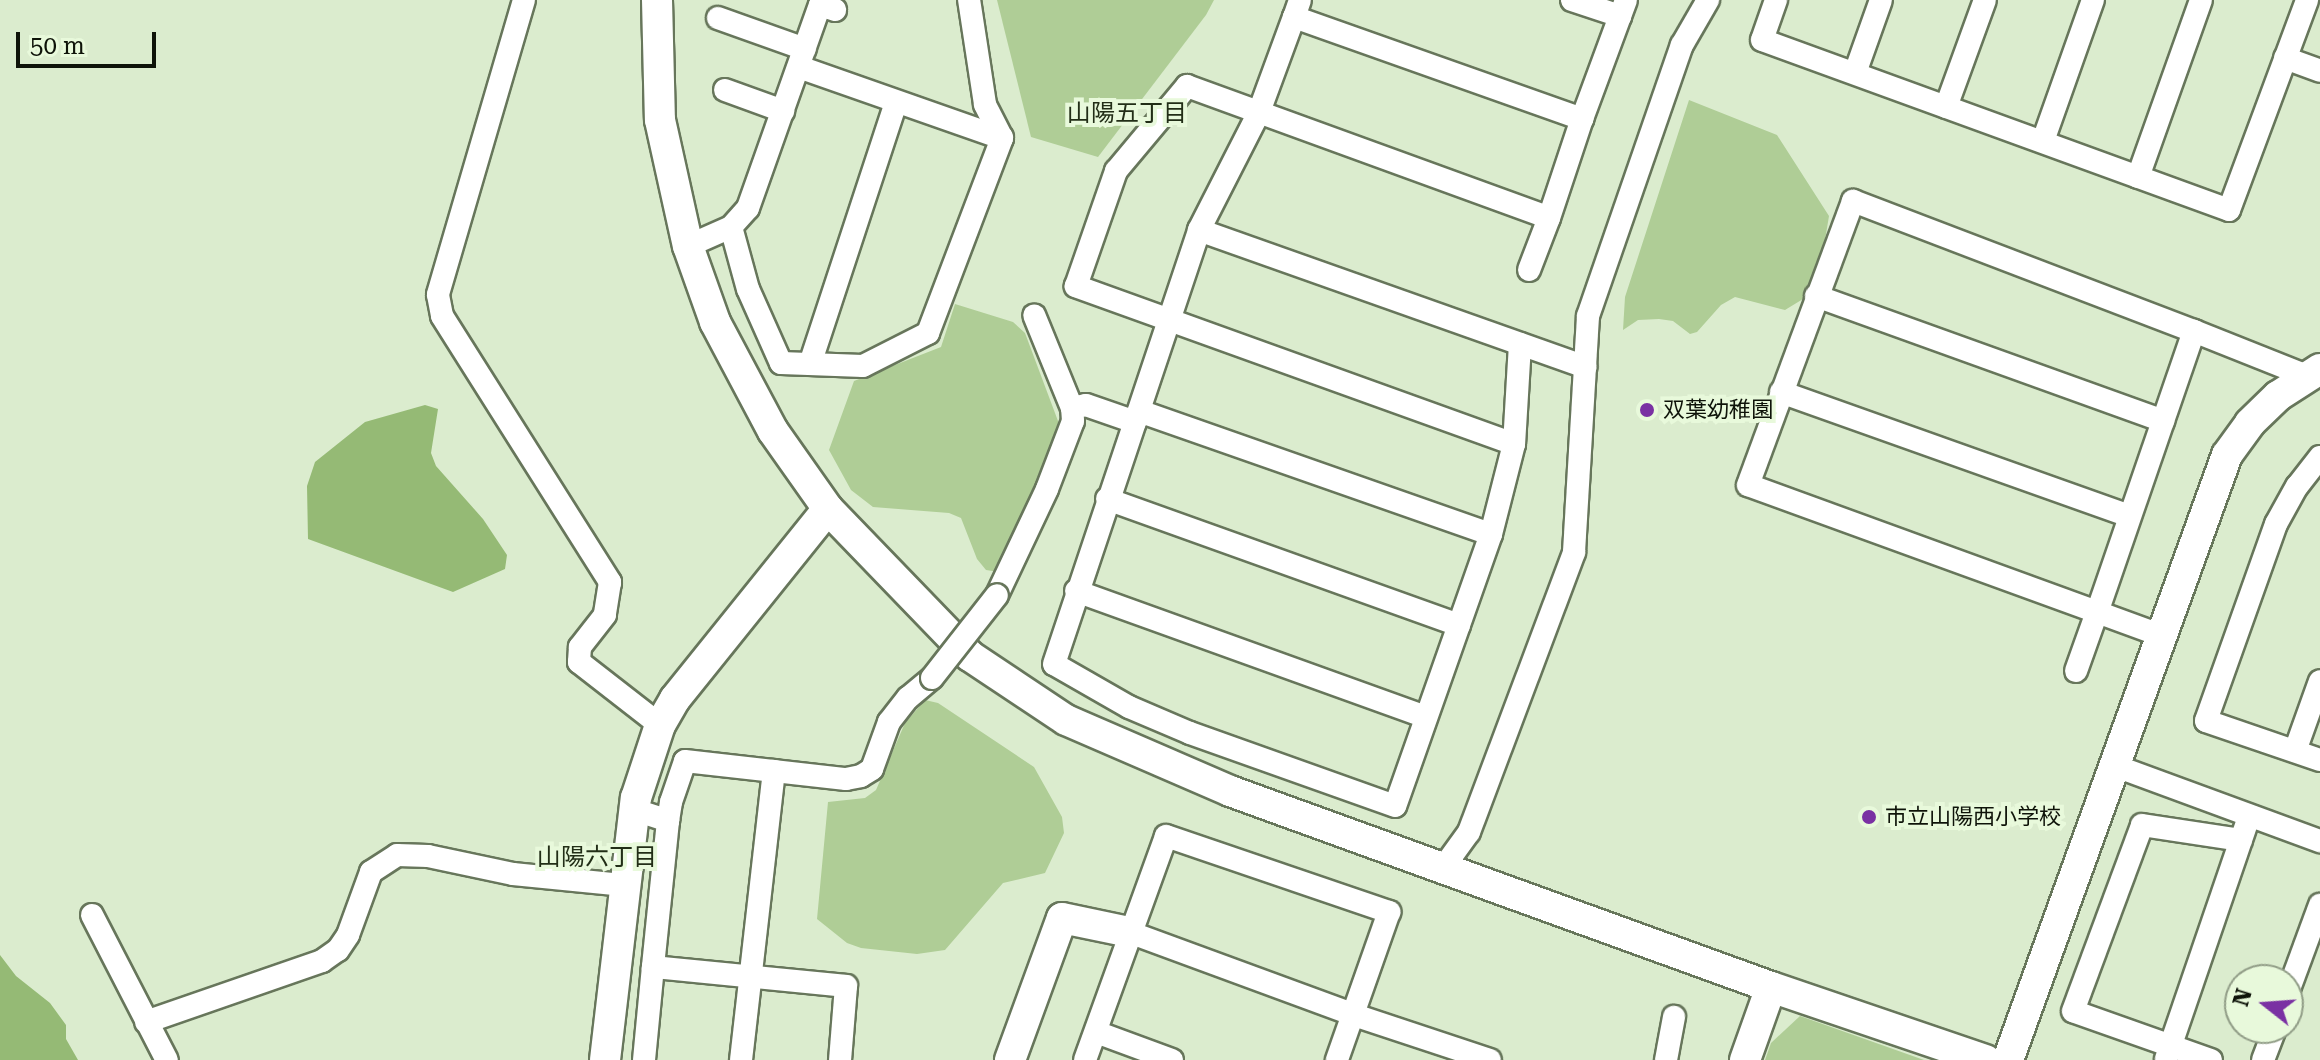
<!DOCTYPE html>
<meta charset="utf-8">
<style>
body{margin:0}
#map{position:relative;width:2320px;height:1060px;overflow:hidden;background:#dbecce;font-family:"Roboto Serif","Noto Sans JP",serif}
div>[style]{position:absolute}
.green>*{inset:0;background:#afcd96}
.water>*{inset:0;background:#95ba75}
.roads{filter:drop-shadow(2px 0 #67765b) drop-shadow(-2px 0 #67765b) drop-shadow(0 2px #67765b) drop-shadow(0 -2px #67765b)}
.street>*{height:22px;margin:-11px;padding:0 11px;transform-origin:11px;border-radius:11px;background:#fff}
.secondary>*{height:30px;margin:-15px;padding:0 15px;transform-origin:15px;border-radius:15px;background:#fff}
.bridges{filter:drop-shadow(2px 0 #67765b) drop-shadow(-2px 0 #67765b) drop-shadow(0 2px #67765b) drop-shadow(0 -2px #67765b)}
.street-bridge>*{height:22px;margin:-11px;padding:0 11px;transform-origin:11px;border-radius:11px;background:#fff}
.dots>*{width:22px;height:22px;translate:-50% -50%;box-sizing:border-box;border:4px solid #e8f9db;border-radius:50%}
span{translate:-50% -50%;white-space:nowrap;text-align:center;line-height:1.15;-webkit-text-stroke:8px #e8f9db;paint-order:stroke}
.poi-label{font-size:22px;color:#0e1309}
.left{translate:0 -50%;text-align:left}
.neighbourhood-label{font-size:24px;color:#222e17}
.north{position:absolute;left:2224px;top:964px;width:80px;height:80px;box-sizing:border-box;background:#e8f9db;border:2px solid #919d87;border-radius:50%;rotate:287deg;font-size:22px;font-weight:700;line-height:32px;text-align:center;color:#0e1309}
.north::after{content:'';display:block;margin:auto;width:28px;height:36px;background:#7a31a3;clip-path:polygon(50% 0,100% 100%,50% 72%,0 100%)}
.scale{position:absolute;left:16px;top:32px;width:140px;height:36px;box-sizing:border-box;border:4px solid #0e1309;border-top:0;padding-left:10px;font-size:24px;line-height:28px;white-space:nowrap;color:#0e1309;-webkit-text-stroke:6px #e8f9db;paint-order:stroke}
</style>
<div id="map">
<div class="green">
<i style="clip-path:polygon(997px 0,1214px 0,1206px 15px,1098px 157px,1031px 137px)"></i>
<i style="clip-path:polygon(1689px 100px,1777px 135px,1829px 216px,1825px 240px,1803px 299px,1785px 310px,1735px 297px,1721px 305px,1697px 332px,1690px 334px,1673px 321px,1659px 319px,1638px 320px,1623px 330px,1625px 297px)"></i>
<i style="clip-path:polygon(955px 304px,1013px 322px,1025px 333px,1061px 429px,999px 572px,986px 570px,977px 559px,961px 518px,949px 513px,873px 507px,851px 490px,829px 450px,854px 381px,941px 347px)"></i>
<i style="clip-path:polygon(925px 700px,938px 703px,1034px 767px,1062px 817px,1064px 833px,1045px 873px,1003px 883px,945px 950px,917px 954px,861px 948px,847px 943px,817px 919px,828px 802px,865px 798px,876px 790px,905px 723px)"></i>
<i style="clip-path:polygon(1800px 1016px,1924px 1060px,1765px 1060px,1771px 1043px)"></i>
</div>
<div class="water">
<i style="clip-path:polygon(425px 405px,438px 409px,431px 453px,436px 466px,483px 519px,507px 555px,505px 569px,453px 592px,308px 539px,307px 486px,315px 462px,365px 422px)"></i>
<i style="clip-path:polygon(0 955px,16px 976px,50px 1003px,66px 1025px,66px 1039px,78px 1060px,0 1060px)"></i>
</div>
<div class="roads">
<div class="street">
<i style="left:524px;top:0;width:307px;rotate:106.3deg"></i>
<i style="left:438px;top:295px;width:21px;rotate:79deg"></i>
<i style="left:442px;top:316px;width:315px;rotate:57.7deg"></i>
<i style="left:610px;top:582px;width:33px;rotate:99deg"></i>
<i style="left:605px;top:615px;width:41px;rotate:128deg"></i>
<i style="left:580px;top:647px;width:15px;rotate:94deg"></i>
<i style="left:579px;top:662px;width:103px;rotate:37.9deg"></i>
<i style="left:1300px;top:0;width:18px;rotate:109deg"></i>
<i style="left:1294px;top:17px;width:306px;rotate:19.5deg"></i>
<i style="left:1582px;top:119px;width:127px;rotate:-69.7deg"></i>
<i style="left:1572px;top:0;width:51px;rotate:18.4deg"></i>
<i style="left:1776px;top:0;width:42px;rotate:109.3deg"></i>
<i style="left:1762px;top:40px;width:497px;rotate:20deg"></i>
<i style="left:2229px;top:210px;width:224px;rotate:-69.6deg"></i>
<i style="left:718px;top:18px;width:92px;rotate:19.6deg"></i>
<i style="left:2285px;top:58px;width:37px;rotate:20deg"></i>
<i style="left:799px;top:67px;width:215px;rotate:19.3deg"></i>
<i style="left:1855px;top:73px;width:77px;rotate:-70.4deg"></i>
<i style="left:725px;top:90px;width:62px;rotate:19.9deg"></i>
<i style="left:1946px;top:107px;width:114px;rotate:-70deg"></i>
<i style="left:2043px;top:141px;width:150px;rotate:-70.5deg"></i>
<i style="left:2138px;top:177px;width:188px;rotate:-70.4deg"></i>
<i style="left:731px;top:227px;width:64px;rotate:74.7deg"></i>
<i style="left:748px;top:289px;width:81px;rotate:66deg"></i>
<i style="left:781px;top:363px;width:82px;rotate:2.1deg"></i>
<i style="left:863px;top:366px;width:73px;rotate:-26.9deg"></i>
<i style="left:928px;top:333px;width:209px;rotate:-69.2deg"></i>
<i style="left:1002px;top:138px;width:38px;rotate:-117deg"></i>
<i style="left:985px;top:104px;width:105px;rotate:-98.7deg"></i>
<i style="left:1199px;top:230px;width:132px;rotate:-63deg"></i>
<i style="left:1259px;top:112px;width:101px;rotate:-69.8deg"></i>
<i style="left:688px;top:246px;width:47px;rotate:-23.8deg"></i>
<i style="left:731px;top:227px;width:25px;rotate:-48deg"></i>
<i style="left:748px;top:208px;width:215px;rotate:-70.5deg"></i>
<i style="left:820px;top:5px;width:16px;rotate:18deg"></i>
<i style="left:1529px;top:270px;width:56px;rotate:-69deg"></i>
<i style="left:1816px;top:296px;width:369px;rotate:19.8deg"></i>
<i style="left:2194px;top:331px;width:297px;rotate:109deg"></i>
<i style="left:2097px;top:612px;width:371px;rotate:-160deg"></i>
<i style="left:1748px;top:485px;width:303px;rotate:-69.7deg"></i>
<i style="left:1853px;top:201px;width:365px;rotate:20.9deg"></i>
<i style="left:2194px;top:331px;width:122px;rotate:21.7deg"></i>
<i style="left:1520px;top:344px;width:100px;rotate:93.4deg"></i>
<i style="left:1514px;top:444px;width:93px;rotate:104.3deg"></i>
<i style="left:1491px;top:534px;width:288px;rotate:109.4deg"></i>
<i style="left:1395px;top:806px;width:218px;rotate:-160.4deg"></i>
<i style="left:1190px;top:733px;width:66px;rotate:-156.9deg"></i>
<i style="left:1129px;top:707px;width:86px;rotate:-150.2deg"></i>
<i style="left:1054px;top:664px;width:458px;rotate:-71.5deg"></i>
<i style="left:1199px;top:230px;width:410px;rotate:19.5deg"></i>
<i style="left:810px;top:364px;width:276px;rotate:-71.8deg"></i>
<i style="left:1781px;top:392px;width:369px;rotate:19.6deg"></i>
<i style="left:1072px;top:408px;width:14px;rotate:-12deg"></i>
<i style="left:1086px;top:405px;width:52px;rotate:19.1deg"></i>
<i style="left:1139px;top:411px;width:373px;rotate:19.3deg"></i>
<i style="left:1514px;top:444px;width:466px;rotate:-160.2deg"></i>
<i style="left:1076px;top:286px;width:122px;rotate:-70.8deg"></i>
<i style="left:1116px;top:171px;width:111px;rotate:-50.1deg"></i>
<i style="left:1187px;top:86px;width:385px;rotate:20deg"></i>
<i style="left:1549px;top:218px;width:104px;rotate:-71.6deg"></i>
<i style="left:2320px;top:457px;width:37px;rotate:128deg"></i>
<i style="left:2297px;top:486px;width:43px;rotate:118.9deg"></i>
<i style="left:2276px;top:524px;width:209px;rotate:109.6deg"></i>
<i style="left:2206px;top:721px;width:120px;rotate:18.9deg"></i>
<i style="left:1107px;top:499px;width:374px;rotate:19.7deg"></i>
<i style="left:1076px;top:591px;width:372px;rotate:19.8deg"></i>
<i style="left:997px;top:595px;width:117px;rotate:-64.7deg"></i>
<i style="left:1047px;top:489px;width:73px;rotate:-69.1deg"></i>
<i style="left:1073px;top:421px;width:13px;rotate:-94deg"></i>
<i style="left:1072px;top:408px;width:100px;rotate:-112.2deg"></i>
<i style="left:2076px;top:671px;width:63px;rotate:-70.4deg"></i>
<i style="left:2097px;top:612px;width:67px;rotate:20.1deg"></i>
<i style="left:2295px;top:751px;width:74px;rotate:-70.3deg"></i>
<i style="left:2113px;top:765px;width:221px;rotate:20.2deg"></i>
<i style="left:635px;top:810px;width:35px;rotate:18deg"></i>
<i style="left:668px;top:821px;width:19px;rotate:-81deg"></i>
<i style="left:671px;top:802px;width:43px;rotate:-71.1deg"></i>
<i style="left:685px;top:761px;width:162px;rotate:6.4deg"></i>
<i style="left:846px;top:779px;width:15px;rotate:-11deg"></i>
<i style="left:861px;top:776px;width:13px;rotate:-32deg"></i>
<i style="left:872px;top:769px;width:50px;rotate:-70.1deg"></i>
<i style="left:889px;top:722px;width:31px;rotate:-52deg"></i>
<i style="left:908px;top:698px;width:31px;rotate:-40deg"></i>
<i style="left:668px;top:821px;width:147px;rotate:95.9deg"></i>
<i style="left:653px;top:967px;width:194px;rotate:5.6deg"></i>
<i style="left:846px;top:986px;width:74px;rotate:94.6deg"></i>
<i style="left:1443px;top:868px;width:44px;rotate:-54.2deg"></i>
<i style="left:1469px;top:832px;width:299px;rotate:-69.4deg"></i>
<i style="left:1574px;top:552px;width:236px;rotate:-86.6deg"></i>
<i style="left:1588px;top:316px;width:287px;rotate:-70.9deg"></i>
<i style="left:1682px;top:45px;width:52px;rotate:-60deg"></i>
<i style="left:92px;top:915px;width:163px;rotate:62.7deg"></i>
<i style="left:1129px;top:932px;width:240px;rotate:20.2deg"></i>
<i style="left:1354px;top:1015px;width:143px;rotate:18.3deg"></i>
<i style="left:2288px;top:992px;width:93px;rotate:-69.8deg"></i>
<i style="left:146px;top:1022px;width:186px;rotate:-19.1deg"></i>
<i style="left:322px;top:961px;width:19px;rotate:-35deg"></i>
<i style="left:338px;top:950px;width:18px;rotate:-56deg"></i>
<i style="left:348px;top:935px;width:67px;rotate:-69.9deg"></i>
<i style="left:371px;top:872px;width:31px;rotate:-33deg"></i>
<i style="left:397px;top:855px;width:31px;rotate:2deg"></i>
<i style="left:428px;top:856px;width:87px;rotate:12deg"></i>
<i style="left:513px;top:874px;width:112px;rotate:5.7deg"></i>
<i style="left:1096px;top:1032px;width:81px;rotate:20.2deg"></i>
<i style="left:2166px;top:1059px;width:257px;rotate:-71.1deg"></i>
<i style="left:644px;top:1060px;width:93px;rotate:-84.5deg"></i>
<i style="left:741px;top:1060px;width:291px;rotate:-83.5deg"></i>
<i style="left:1085px;top:1060px;width:238px;rotate:-70.1deg"></i>
<i style="left:1166px;top:836px;width:236px;rotate:18.8deg"></i>
<i style="left:1389px;top:912px;width:157px;rotate:109.4deg"></i>
<i style="left:1666px;top:1060px;width:44px;rotate:-79.5deg"></i>
<i style="left:2211px;top:1060px;width:146px;rotate:-160.5deg"></i>
<i style="left:2073px;top:1011px;width:198px;rotate:-69.6deg"></i>
<i style="left:2142px;top:825px;width:100px;rotate:8.6deg"></i>
<i style="left:2263px;top:1060px;width:34px;rotate:-69deg"></i>
</div>
<div class="secondary">
<i style="left:657px;top:0;width:120px;rotate:88.6deg"></i>
<i style="left:660px;top:120px;width:129px;rotate:77.5deg"></i>
<i style="left:688px;top:246px;width:81px;rotate:70.4deg"></i>
<i style="left:715px;top:322px;width:123px;rotate:62deg"></i>
<i style="left:773px;top:431px;width:95px;rotate:54.8deg"></i>
<i style="left:828px;top:509px;width:204px;rotate:46deg"></i>
<i style="left:970px;top:656px;width:115px;rotate:33.7deg"></i>
<i style="left:1066px;top:720px;width:179px;rotate:23.4deg"></i>
<i style="left:1230px;top:791px;width:575px;rotate:19.92deg"></i>
<i style="left:1771px;top:987px;width:227px;rotate:18.8deg"></i>
<i style="left:605px;top:1060px;width:264px;rotate:-83.3deg"></i>
<i style="left:636px;top:798px;width:77px;rotate:-71.8deg"></i>
<i style="left:660px;top:725px;width:30px;rotate:-60deg"></i>
<i style="left:675px;top:699px;width:244px;rotate:-51.2deg"></i>
<i style="left:1010px;top:1060px;width:151px;rotate:-69.9deg"></i>
<i style="left:1062px;top:918px;width:68px;rotate:11.8deg"></i>
<i style="left:1745px;top:1060px;width:77px;rotate:-70.4deg"></i>
<i style="left:2008px;top:1060px;width:643px;rotate:-70.1deg"></i>
<i style="left:2227px;top:455px;width:39px;rotate:-54deg"></i>
<i style="left:2250px;top:423px;width:39px;rotate:-44deg"></i>
<i style="left:2278px;top:396px;width:50px;rotate:-32.7deg"></i>
</div>
</div>
<div class="bridges">
<div class="street-bridge">
<i style="left:932px;top:678px;width:105px;rotate:-51.9deg"></i>
</div>
</div>
<div class="dots">
<i style="left:1647px;top:410px;background:#7a31a3"></i>
<i style="left:1869px;top:817px;background:#7a31a3"></i>
</div>
<div class="poi-label">
<span class="left" style="left:1663px;top:410px">双葉幼稚園</span>
<span class="left" style="left:1885px;top:817px">市立山陽西小学校</span>
</div>
<div class="neighbourhood-label">
<span style="left:1127px;top:114px">山陽五丁目</span>
<span style="left:597px;top:858px">山陽六丁目</span>
</div>
<div class="north">N</div>
<div class="scale">50 m</div>
</div>
